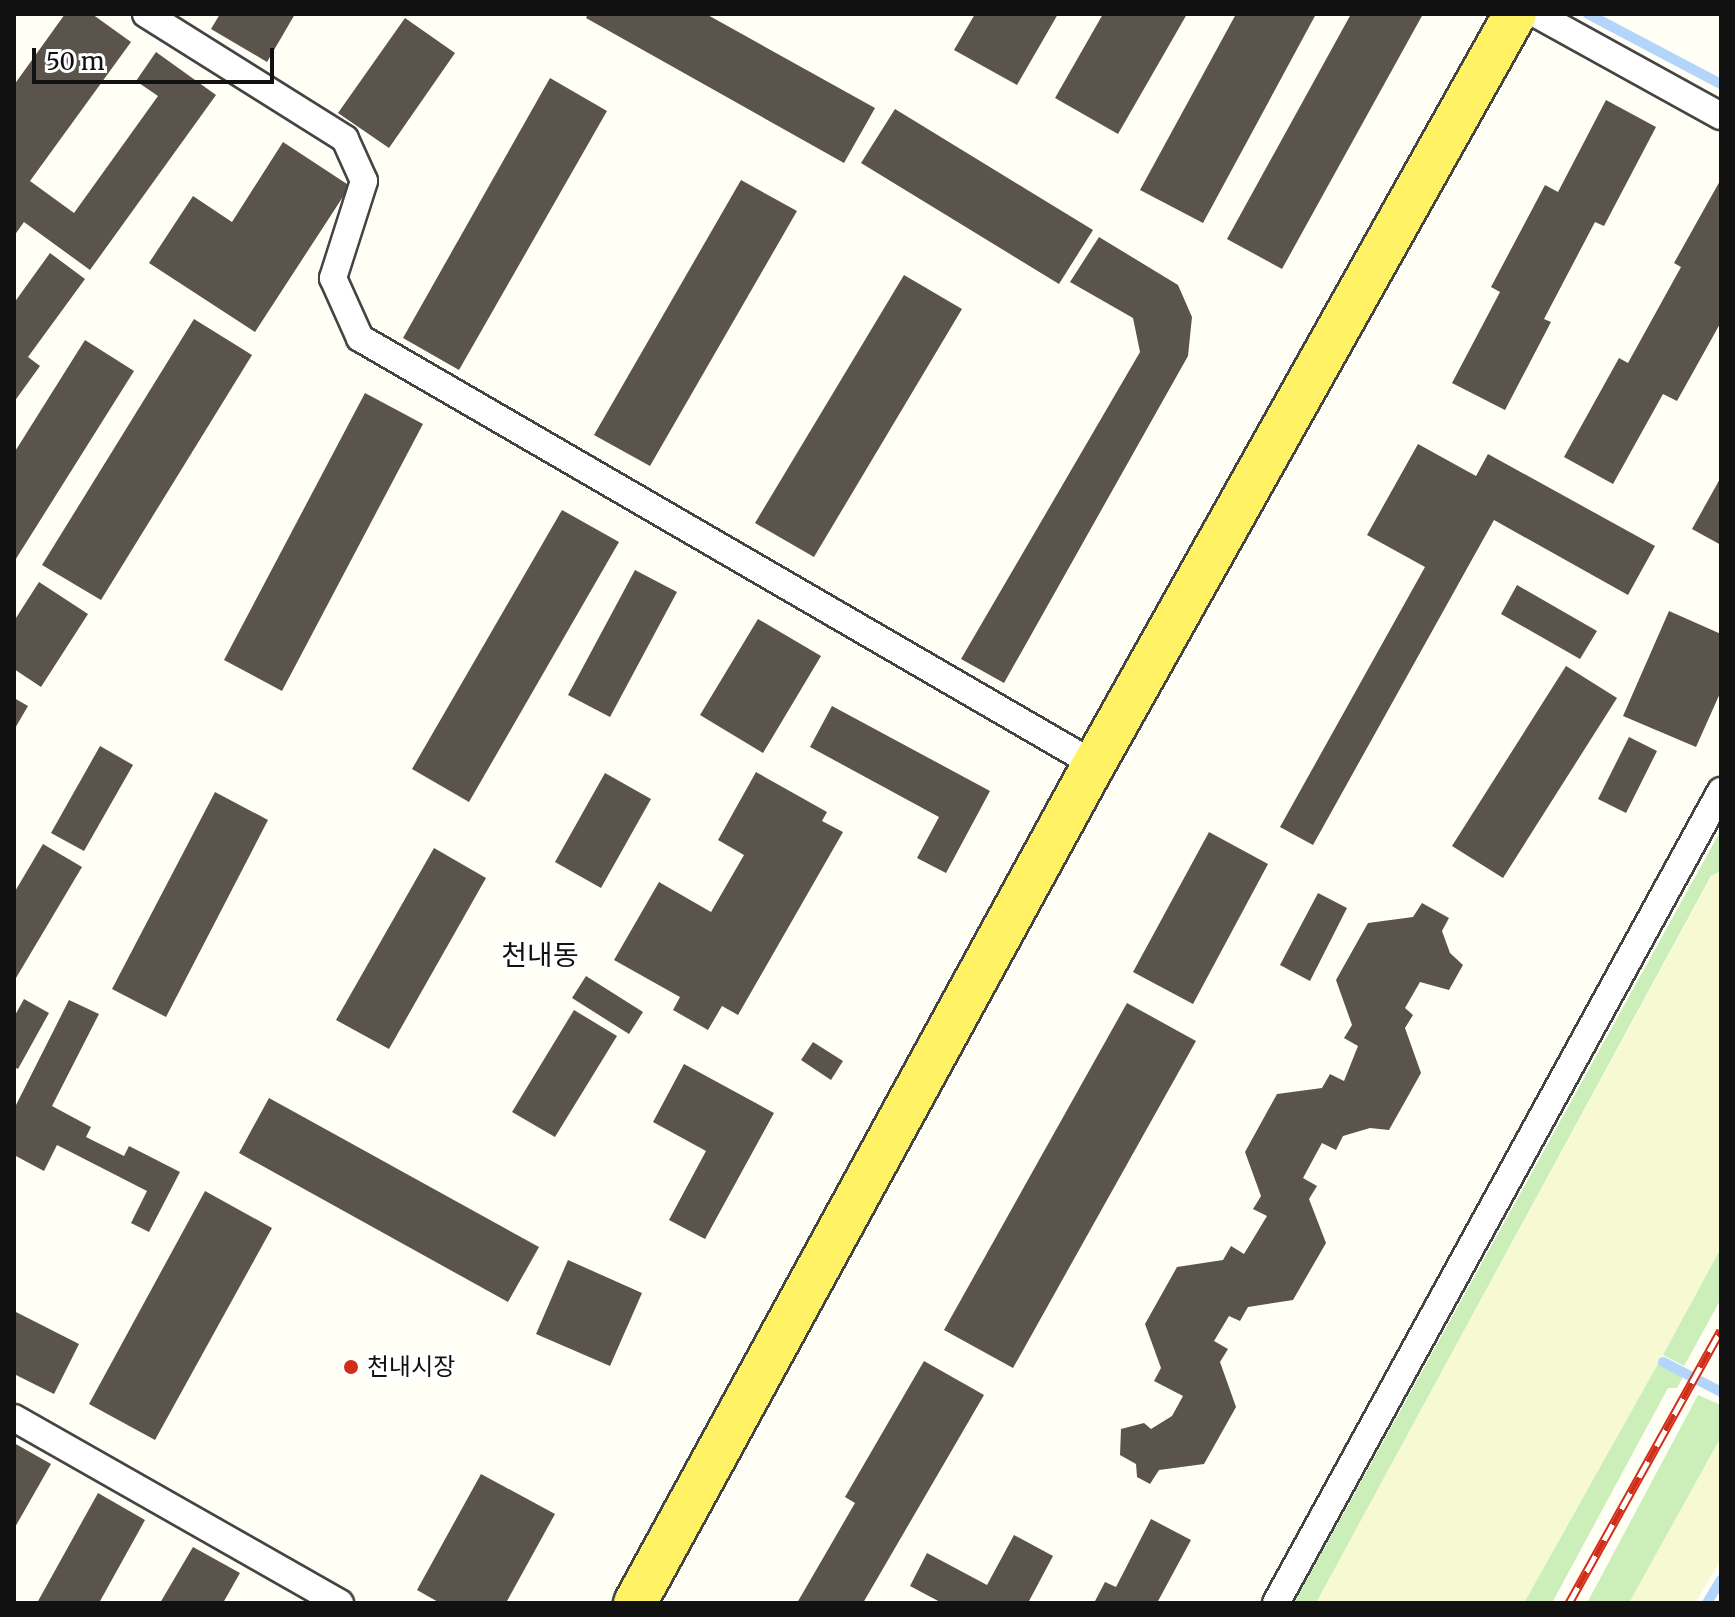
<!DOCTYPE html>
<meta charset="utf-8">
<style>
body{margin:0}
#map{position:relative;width:1735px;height:1617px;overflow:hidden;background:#fffff5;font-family:Merriweather,"Noto Sans KR",serif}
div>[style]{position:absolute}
.farmland>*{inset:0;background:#f6f9d1}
.green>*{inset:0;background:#ccefb9}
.stream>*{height:10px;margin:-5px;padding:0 5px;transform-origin:5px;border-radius:5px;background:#b3d5fc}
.building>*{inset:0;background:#5b544c}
.roads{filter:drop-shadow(2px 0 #444) drop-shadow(-2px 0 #444) drop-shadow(0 2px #444) drop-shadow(0 -2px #444)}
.street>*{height:26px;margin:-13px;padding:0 13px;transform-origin:13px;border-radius:13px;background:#fff}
.primary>*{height:42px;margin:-21px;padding:0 21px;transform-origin:21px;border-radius:21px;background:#fff265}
.rail>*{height:9px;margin-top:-4.5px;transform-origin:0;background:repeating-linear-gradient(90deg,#fff 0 18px,#d12d19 0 36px);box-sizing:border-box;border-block:2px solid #d12d19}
.dots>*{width:22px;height:22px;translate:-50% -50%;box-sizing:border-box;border:4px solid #fff;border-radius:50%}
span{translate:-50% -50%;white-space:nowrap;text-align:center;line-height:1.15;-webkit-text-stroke:8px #fff;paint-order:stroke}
.poi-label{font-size:24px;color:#111}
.left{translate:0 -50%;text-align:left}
.quarter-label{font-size:28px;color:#111}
.frame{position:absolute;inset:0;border:16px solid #111;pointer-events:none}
.scale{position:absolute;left:32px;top:48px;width:242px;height:36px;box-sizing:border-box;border:4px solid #111;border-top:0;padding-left:10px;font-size:24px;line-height:28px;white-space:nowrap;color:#111;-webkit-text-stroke:6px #fff;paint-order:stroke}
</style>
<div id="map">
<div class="farmland">
<i style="clip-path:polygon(1721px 871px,1721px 1248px,1663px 1355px,1524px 1603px,1316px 1603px,1712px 876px)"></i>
<i style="clip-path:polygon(1721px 1437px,1721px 1559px,1695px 1603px,1629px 1603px)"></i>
</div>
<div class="green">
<i style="clip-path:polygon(1721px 830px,1721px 871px,1711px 876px,1316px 1603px,1294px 1603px)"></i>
<i style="clip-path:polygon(1721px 1248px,1721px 1299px,1684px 1366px,1663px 1355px)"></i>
<i style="clip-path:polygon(1659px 1362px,1683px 1377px,1677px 1388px,1668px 1388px,1552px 1603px,1524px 1603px)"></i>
<i style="clip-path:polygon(1698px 1395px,1721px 1405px,1721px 1437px,1629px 1603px,1587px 1603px)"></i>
</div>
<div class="stream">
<i style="left:1588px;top:14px;width:150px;rotate:27.8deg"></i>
<i style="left:1663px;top:1362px;width:65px;rotate:27.3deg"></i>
<i style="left:1707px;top:1603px;width:27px;rotate:-59deg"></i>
</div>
<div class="building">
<i style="clip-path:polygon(65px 14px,92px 14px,131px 42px,30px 181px,74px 213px,158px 96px,136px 81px,156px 52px,216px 95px,90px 270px,24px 222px,14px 236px,14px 85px)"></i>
<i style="clip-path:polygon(220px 14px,295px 14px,267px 62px,211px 29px)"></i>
<i style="clip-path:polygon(588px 14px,706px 14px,875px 108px,844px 163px,586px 18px)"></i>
<i style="clip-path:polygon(975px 14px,1058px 14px,1017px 85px,954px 50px)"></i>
<i style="clip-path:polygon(1103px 14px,1187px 14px,1118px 134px,1055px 98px)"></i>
<i style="clip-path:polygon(1236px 14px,1316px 14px,1203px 223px,1140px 190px)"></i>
<i style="clip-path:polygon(1351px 14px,1423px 14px,1282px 269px,1227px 239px)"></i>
<i style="clip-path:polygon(405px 18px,455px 53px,389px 148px,338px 113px)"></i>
<i style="clip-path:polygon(550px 78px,607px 111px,459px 370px,403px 338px)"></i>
<i style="clip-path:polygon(1606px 100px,1656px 127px,1604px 226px,1595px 222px,1544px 319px,1551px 322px,1505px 410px,1452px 383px,1500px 292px,1491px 287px,1545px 185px,1558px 192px)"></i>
<i style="clip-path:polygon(895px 109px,1093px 230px,1059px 284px,861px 163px)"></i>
<i style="clip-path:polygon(283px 142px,350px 186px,255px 332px,149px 263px,193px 196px,232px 222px)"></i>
<i style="clip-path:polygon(1721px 179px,1721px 322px,1677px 401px,1663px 394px,1613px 484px,1564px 457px,1619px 358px,1628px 363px,1681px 267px,1674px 263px)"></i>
<i style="clip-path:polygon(741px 180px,797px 211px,650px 466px,594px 435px)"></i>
<i style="clip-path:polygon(1099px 237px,1178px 285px,1192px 317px,1188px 356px,1004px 683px,961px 659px,1140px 352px,1133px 318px,1070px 282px)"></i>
<i style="clip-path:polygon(50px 253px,85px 279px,28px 357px,40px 366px,14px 402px,14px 303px)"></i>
<i style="clip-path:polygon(904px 275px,962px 309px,814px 557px,755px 523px)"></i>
<i style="clip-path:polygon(194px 319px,252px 355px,101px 600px,42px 565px)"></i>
<i style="clip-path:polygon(85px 340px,134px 371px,14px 562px,14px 453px)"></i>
<i style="clip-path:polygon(365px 393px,423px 424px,282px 691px,224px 660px)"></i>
<i style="clip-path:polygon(1418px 444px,1476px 476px,1488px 454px,1655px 546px,1628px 595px,1494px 520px,1313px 845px,1280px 827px,1425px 567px,1367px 535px)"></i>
<i style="clip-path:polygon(1721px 477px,1721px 545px,1692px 529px)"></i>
<i style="clip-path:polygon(562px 510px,619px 542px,469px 802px,412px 769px)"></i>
<i style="clip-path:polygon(635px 570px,677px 592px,610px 717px,568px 695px)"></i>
<i style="clip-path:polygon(39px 582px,88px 614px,41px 687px,14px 669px,14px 621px)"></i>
<i style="clip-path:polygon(1517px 585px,1597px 631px,1580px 659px,1501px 614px)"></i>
<i style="clip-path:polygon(1669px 611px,1721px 634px,1721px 691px,1696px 747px,1623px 716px)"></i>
<i style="clip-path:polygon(758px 619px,821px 656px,763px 753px,700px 715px)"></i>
<i style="clip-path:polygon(1566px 666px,1617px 698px,1503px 878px,1452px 846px)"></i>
<i style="clip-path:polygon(14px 698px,28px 706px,14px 730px)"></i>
<i style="clip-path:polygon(832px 706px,990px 791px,946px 873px,917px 858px,939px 817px,810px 747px)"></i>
<i style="clip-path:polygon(1629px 737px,1657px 751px,1626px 813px,1598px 799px)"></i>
<i style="clip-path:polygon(100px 746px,133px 765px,84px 851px,51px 833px)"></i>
<i style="clip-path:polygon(756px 772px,827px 812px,822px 821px,843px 832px,738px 1015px,722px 1006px,708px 1030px,673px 1010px,680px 997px,614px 960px,659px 882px,711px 912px,744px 855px,718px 840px)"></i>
<i style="clip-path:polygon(605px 773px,651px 799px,601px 888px,555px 862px)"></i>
<i style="clip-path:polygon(215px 792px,268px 820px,166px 1017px,112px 989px)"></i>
<i style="clip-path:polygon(1209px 832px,1268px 864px,1193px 1004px,1133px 972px)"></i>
<i style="clip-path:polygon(43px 844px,82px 867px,16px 978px,14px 893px)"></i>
<i style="clip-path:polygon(434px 848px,486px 878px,389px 1049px,336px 1020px)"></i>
<i style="clip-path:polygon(1318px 893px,1347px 908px,1310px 981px,1280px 965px)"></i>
<i style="clip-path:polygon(1422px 903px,1449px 918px,1442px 931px,1450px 953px,1463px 965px,1449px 990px,1420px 982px,1405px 1008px,1413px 1015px,1405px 1028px,1421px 1073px,1389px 1130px,1370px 1128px,1343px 1136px,1336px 1150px,1322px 1143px,1303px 1178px,1317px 1186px,1309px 1199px,1326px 1243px,1293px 1300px,1248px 1307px,1240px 1321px,1229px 1316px,1214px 1341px,1228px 1349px,1220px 1362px,1236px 1407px,1204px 1464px,1159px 1470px,1150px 1484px,1137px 1477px,1136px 1464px,1120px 1455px,1121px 1429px,1144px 1423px,1151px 1429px,1172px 1416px,1183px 1396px,1154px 1381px,1161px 1368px,1145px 1324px,1177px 1267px,1223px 1260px,1231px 1246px,1244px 1254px,1267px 1216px,1253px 1209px,1261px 1196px,1245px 1152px,1277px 1094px,1322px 1088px,1330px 1074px,1344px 1081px,1358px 1046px,1344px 1038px,1352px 1025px,1336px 980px,1368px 923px,1413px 917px)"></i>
<i style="clip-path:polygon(586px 976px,643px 1012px,629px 1034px,572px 998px)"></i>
<i style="clip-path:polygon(24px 999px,49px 1013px,18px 1069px,14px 1067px,14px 1017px)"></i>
<i style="clip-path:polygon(69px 1000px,99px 1014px,52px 1106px,91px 1127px,86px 1137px,124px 1156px,129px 1146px,180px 1172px,149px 1232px,131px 1223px,147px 1191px,57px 1145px,44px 1171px,14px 1155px,14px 1109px)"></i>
<i style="clip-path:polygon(1127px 1003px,1196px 1041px,1013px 1368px,944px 1330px)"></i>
<i style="clip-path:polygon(574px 1010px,617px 1036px,555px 1137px,512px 1112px)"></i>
<i style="clip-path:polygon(813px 1042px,843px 1061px,831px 1080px,801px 1060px)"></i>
<i style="clip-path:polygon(684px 1064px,774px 1113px,705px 1239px,669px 1220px,706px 1151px,653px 1122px)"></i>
<i style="clip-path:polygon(269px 1098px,539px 1247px,508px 1302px,239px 1153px)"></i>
<i style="clip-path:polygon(205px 1191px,272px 1228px,155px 1440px,89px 1404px)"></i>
<i style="clip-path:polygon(568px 1260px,642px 1293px,610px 1366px,536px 1334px)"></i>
<i style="clip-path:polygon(14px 1311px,79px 1344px,54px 1394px,14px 1374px)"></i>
<i style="clip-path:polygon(924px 1361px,984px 1395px,863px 1603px,797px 1603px,855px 1503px,845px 1497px)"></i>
<i style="clip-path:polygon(14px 1443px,51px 1464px,14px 1529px)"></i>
<i style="clip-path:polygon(481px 1474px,555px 1514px,506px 1603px,440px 1603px,417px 1590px)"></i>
<i style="clip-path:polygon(98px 1493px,145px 1520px,99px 1603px,37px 1603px)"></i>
<i style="clip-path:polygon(1151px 1519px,1191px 1540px,1157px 1603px,1094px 1603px,1105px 1582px,1116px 1587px)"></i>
<i style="clip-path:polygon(1014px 1535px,1053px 1556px,1028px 1603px,942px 1603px,910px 1586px,927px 1553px,987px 1585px)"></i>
<i style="clip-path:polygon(193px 1547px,240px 1573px,223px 1603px,160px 1603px)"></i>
</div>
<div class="roads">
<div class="street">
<i style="left:146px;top:14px;width:235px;rotate:32.1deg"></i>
<i style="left:345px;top:139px;width:46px;rotate:65.7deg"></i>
<i style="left:364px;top:181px;width:102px;rotate:107.7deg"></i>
<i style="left:333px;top:278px;width:66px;rotate:65.8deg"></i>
<i style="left:360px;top:338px;width:849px;rotate:30.13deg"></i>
<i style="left:1536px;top:14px;width:211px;rotate:28.9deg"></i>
<i style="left:14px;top:1418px;width:375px;rotate:29.6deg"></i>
<i style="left:1276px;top:1603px;width:926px;rotate:-61.28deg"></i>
</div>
<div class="primary">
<i style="left:635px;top:1603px;width:956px;rotate:-61.32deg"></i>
<i style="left:1094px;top:764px;width:860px;rotate:-60.69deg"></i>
</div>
</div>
<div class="rail">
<i style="left:1569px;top:1603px;width:312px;rotate:-60.9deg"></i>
</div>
<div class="dots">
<i style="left:351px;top:1367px;background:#d12d19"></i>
</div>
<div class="poi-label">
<span class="left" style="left:367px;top:1367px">천내시장</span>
</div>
<div class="quarter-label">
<span style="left:540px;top:955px">천내동</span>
</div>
<div class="frame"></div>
<div class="scale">50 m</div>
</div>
